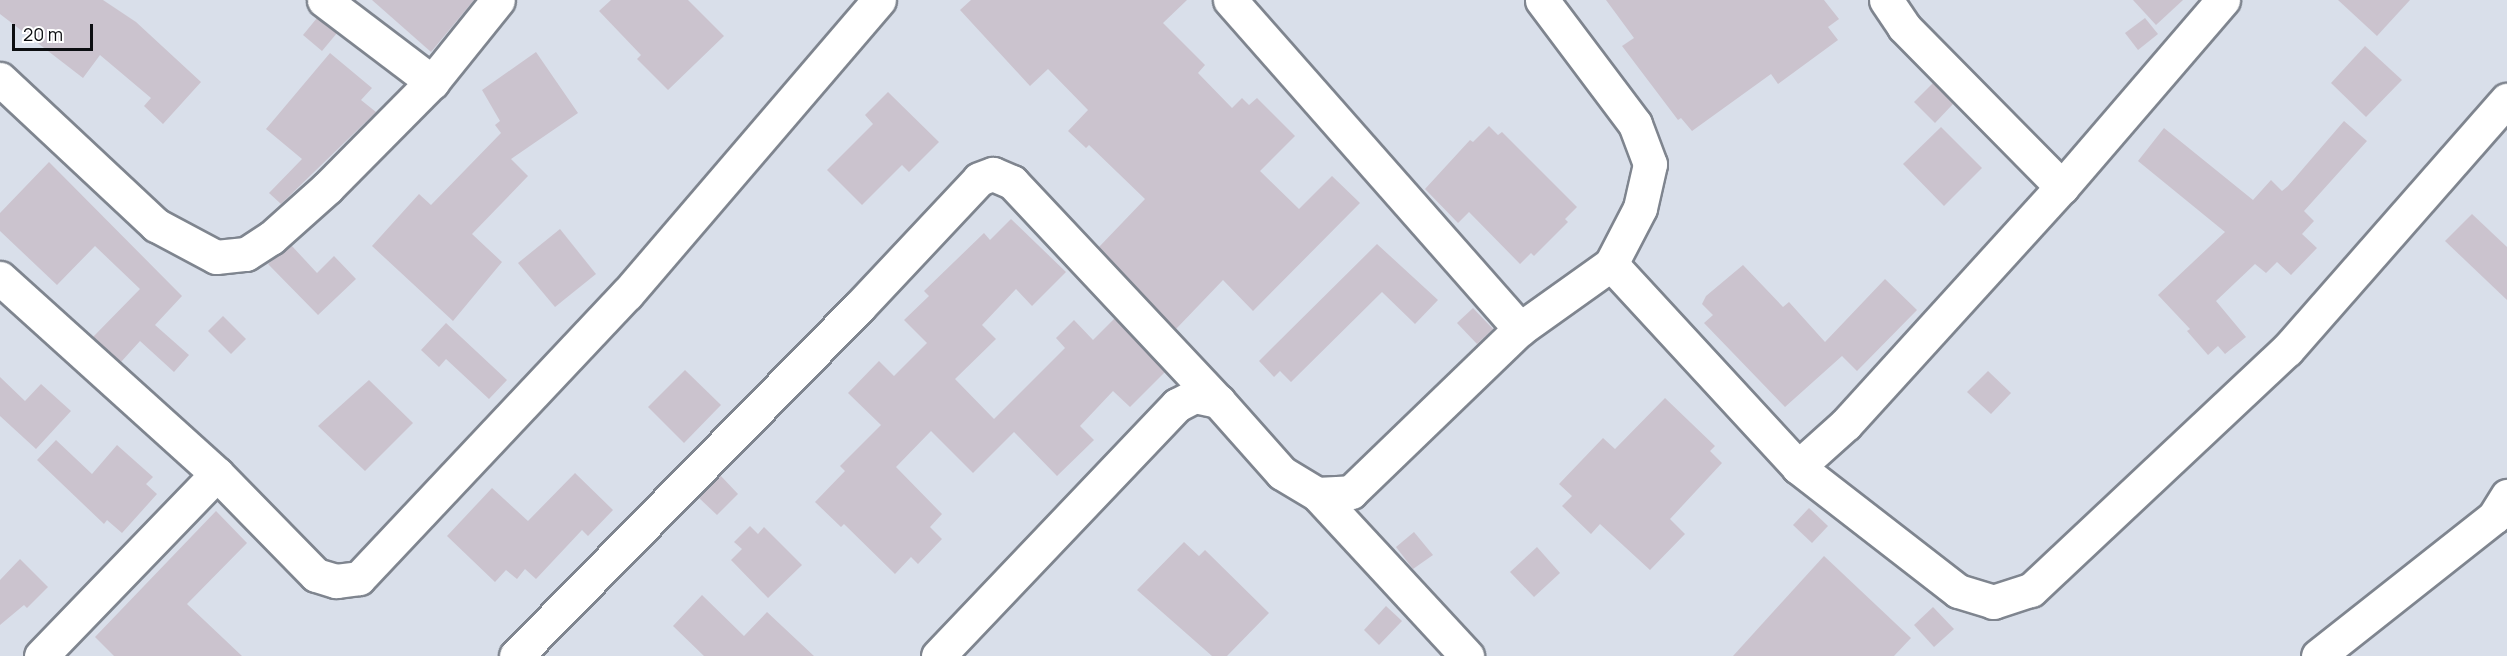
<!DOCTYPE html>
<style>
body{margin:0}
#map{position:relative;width:2507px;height:656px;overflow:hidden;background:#d9dfea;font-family:Manrope,sans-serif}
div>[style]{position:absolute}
.building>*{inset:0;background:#cbc3ce}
.roads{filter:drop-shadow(2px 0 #7f858f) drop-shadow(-2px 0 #7f858f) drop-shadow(0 2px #7f858f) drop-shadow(0 -2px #7f858f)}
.minor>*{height:33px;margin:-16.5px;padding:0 16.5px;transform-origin:16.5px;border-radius:16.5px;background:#fff}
span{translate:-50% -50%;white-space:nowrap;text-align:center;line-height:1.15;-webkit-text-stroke:4.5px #fff;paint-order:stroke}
.scale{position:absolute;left:12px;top:24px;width:81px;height:27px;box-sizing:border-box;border:3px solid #0c0e11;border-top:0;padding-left:8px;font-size:18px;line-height:21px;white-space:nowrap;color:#0c0e11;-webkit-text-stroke:4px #fff;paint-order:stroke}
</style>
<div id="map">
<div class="building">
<i style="clip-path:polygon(0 0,103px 0,136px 22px,201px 82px,163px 124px,144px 106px,151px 98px,100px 55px,83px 78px,0 14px)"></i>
<i style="clip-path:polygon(372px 0,474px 0,431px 52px)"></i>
<i style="clip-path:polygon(611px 0,688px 0,724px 36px,668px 90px,637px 59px,641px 55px,599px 11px)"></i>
<i style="clip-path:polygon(971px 0,1187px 0,1163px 23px,1205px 65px,1198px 73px,1232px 108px,1242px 98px,1249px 105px,1257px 98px,1295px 136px,1260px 171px,1299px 209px,1332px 176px,1360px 203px,1253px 311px,1223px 280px,1176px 329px,1099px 247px,1145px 199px,1089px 145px,1086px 148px,1068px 131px,1088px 110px,1048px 69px,1030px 86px,960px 10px)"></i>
<i style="clip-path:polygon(1606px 0,1824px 0,1839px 19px,1828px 27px,1838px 40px,1778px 84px,1771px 74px,1692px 131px,1681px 118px,1678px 120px,1622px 46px,1634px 38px)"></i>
<i style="clip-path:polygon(2133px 0,2183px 0,2156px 25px)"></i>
<i style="clip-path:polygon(2338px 0,2410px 0,2377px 36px)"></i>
<i style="clip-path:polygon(317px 18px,337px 33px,322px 51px,303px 35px)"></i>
<i style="clip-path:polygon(2145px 18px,2158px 34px,2138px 50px,2125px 33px)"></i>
<i style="clip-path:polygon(2365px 46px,2402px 80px,2366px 117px,2331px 83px)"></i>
<i style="clip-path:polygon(536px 52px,578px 113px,511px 159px,528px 176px,472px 234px,502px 262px,453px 321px,372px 246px,419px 194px,431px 205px,501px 133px,495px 125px,500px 121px,482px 90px)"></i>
<i style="clip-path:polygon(330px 53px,372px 88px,361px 100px,376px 112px,281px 204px,269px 193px,302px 159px,266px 129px)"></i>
<i style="clip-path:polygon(1933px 83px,1953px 104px,1935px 123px,1914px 102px)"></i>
<i style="clip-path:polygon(888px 92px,939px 142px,909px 172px,902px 165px,862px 205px,827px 170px,873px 124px,865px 115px)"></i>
<i style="clip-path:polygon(2344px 121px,2367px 141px,2304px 211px,2314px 221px,2302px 234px,2317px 248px,2291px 275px,2277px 262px,2266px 273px,2255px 264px,2216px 301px,2246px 337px,2225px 354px,2218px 346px,2208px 355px,2187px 331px,2190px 329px,2158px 295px,2225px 232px,2138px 161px,2164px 128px,2253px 200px,2271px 180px,2282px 191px,2288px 186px)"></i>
<i style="clip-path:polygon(1489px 126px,1498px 135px,1502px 132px,1577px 207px,1565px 219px,1568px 222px,1534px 256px,1531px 253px,1520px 264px,1469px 212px,1458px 223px,1425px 189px,1470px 140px,1473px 142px)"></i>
<i style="clip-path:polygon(1941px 127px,1982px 168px,1944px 206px,1903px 164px)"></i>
<i style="clip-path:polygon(49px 162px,182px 296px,155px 325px,189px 355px,174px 372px,140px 341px,121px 362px,93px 337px,140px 289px,95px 246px,57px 285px,0 231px,0 213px)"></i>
<i style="clip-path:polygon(2472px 214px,2507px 247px,2507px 300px,2445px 241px)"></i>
<i style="clip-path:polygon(1011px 219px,1066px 272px,1032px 306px,1016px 289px,982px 325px,996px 339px,955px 379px,994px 419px,1065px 348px,1056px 338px,1074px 320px,1093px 340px,1115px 318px,1165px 372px,1130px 407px,1113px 391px,1080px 426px,1094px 440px,1057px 476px,1014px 432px,973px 473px,931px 431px,896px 467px,942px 514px,930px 527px,942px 539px,918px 564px,911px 557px,895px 574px,844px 524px,841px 527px,815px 502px,845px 471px,840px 466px,881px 425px,848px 393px,879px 361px,894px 376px,927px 343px,904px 320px,929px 296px,924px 291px,984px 233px,990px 240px)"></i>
<i style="clip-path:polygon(560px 229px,596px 274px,555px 307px,518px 263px)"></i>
<i style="clip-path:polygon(1377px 244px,1438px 300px,1415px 324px,1382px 292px,1291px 382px,1280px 371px,1274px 377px,1259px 361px)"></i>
<i style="clip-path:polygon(291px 245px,317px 273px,334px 256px,356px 279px,318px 315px,268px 264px)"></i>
<i style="clip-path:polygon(1743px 265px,1783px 307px,1789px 302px,1825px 342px,1885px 279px,1917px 310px,1857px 371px,1842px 356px,1785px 407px,1704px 323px,1713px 315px,1702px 304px,1706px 296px)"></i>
<i style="clip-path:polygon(1473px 308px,1493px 329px,1477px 344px,1457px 323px)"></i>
<i style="clip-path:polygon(223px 316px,246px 339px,231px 354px,208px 331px)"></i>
<i style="clip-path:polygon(446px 323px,507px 380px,489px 399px,446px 359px,439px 367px,421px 350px)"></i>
<i style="clip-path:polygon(685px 370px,721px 405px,684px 443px,648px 407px)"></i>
<i style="clip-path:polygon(1988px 371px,2011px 393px,1991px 414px,1967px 392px)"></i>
<i style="clip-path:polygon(0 377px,25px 401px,41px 384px,71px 411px,36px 449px,0 416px)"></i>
<i style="clip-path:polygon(369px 380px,413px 423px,365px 471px,318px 426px)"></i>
<i style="clip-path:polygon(1665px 398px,1715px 446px,1710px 451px,1722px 463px,1670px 519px,1685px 534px,1650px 570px,1600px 524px,1591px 534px,1562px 506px,1572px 496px,1559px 484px,1603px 438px,1615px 449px)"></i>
<i style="clip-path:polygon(56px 440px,92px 474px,117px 445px,153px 477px,146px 484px,157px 494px,122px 533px,107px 520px,104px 524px,37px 460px)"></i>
<i style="clip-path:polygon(575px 473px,613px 510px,588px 536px,582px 530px,536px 579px,525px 569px,517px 579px,506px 570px,495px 582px,447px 536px,492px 488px,528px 521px)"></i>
<i style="clip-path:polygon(720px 475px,738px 494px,717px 515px,698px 497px)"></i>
<i style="clip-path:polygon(1809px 508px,1828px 526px,1812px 543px,1793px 525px)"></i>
<i style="clip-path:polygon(216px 511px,247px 543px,187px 604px,242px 656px,114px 656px,95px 637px)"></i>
<i style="clip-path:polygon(750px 526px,758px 534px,764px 527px,802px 565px,768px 598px,731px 560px,742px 549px,734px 542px)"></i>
<i style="clip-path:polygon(1414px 532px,1433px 555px,1413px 569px,1396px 547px)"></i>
<i style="clip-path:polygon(1184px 542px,1199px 556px,1205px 550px,1269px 613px,1227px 656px,1212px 656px,1137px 590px)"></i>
<i style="clip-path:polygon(1537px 547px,1560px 573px,1534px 597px,1510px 572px)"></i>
<i style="clip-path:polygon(1824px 556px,1911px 638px,1894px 656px,1733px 656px)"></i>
<i style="clip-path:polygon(20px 559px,48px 587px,27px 608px,24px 605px,0 625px,0 580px)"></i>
<i style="clip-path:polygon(702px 595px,744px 636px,767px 612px,814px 656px,704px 656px,673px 626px)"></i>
<i style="clip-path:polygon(1386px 606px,1402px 621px,1379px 645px,1364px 630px)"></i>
<i style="clip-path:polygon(1933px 607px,1954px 629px,1934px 647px,1914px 625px)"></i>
</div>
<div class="roads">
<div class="minor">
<i style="left:324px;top:0;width:136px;rotate:37.2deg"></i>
<i style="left:1230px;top:0;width:439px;rotate:48.6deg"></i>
<i style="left:1886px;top:0;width:32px;rotate:56deg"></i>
<i style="left:1904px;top:27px;width:225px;rotate:45.4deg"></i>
<i style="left:0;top:79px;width:214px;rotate:43.1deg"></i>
<i style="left:156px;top:225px;width:68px;rotate:28.1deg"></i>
<i style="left:216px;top:257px;width:30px;rotate:-6deg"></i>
<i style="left:246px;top:254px;width:30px;rotate:-33deg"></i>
<i style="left:271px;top:238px;width:76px;rotate:-41.8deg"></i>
<i style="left:328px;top:187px;width:148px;rotate:-45.3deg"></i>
<i style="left:432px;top:82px;width:105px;rotate:-51.2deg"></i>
<i style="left:1611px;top:264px;width:276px;rotate:47.3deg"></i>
<i style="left:1798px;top:467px;width:64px;rotate:-41.9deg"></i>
<i style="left:1846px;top:424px;width:321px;rotate:-47.7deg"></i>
<i style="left:2062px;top:187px;width:247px;rotate:-49.3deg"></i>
<i style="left:0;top:278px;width:292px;rotate:42.1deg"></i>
<i style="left:217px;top:474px;width:141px;rotate:45.6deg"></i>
<i style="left:316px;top:575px;width:21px;rotate:17deg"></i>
<i style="left:336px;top:581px;width:23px;rotate:-7deg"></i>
<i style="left:359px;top:578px;width:390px;rotate:-46.7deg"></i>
<i style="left:627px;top:294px;width:387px;rotate:-49.4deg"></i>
<i style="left:1798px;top:467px;width:202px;rotate:37.8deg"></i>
<i style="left:1958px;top:591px;width:37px;rotate:17deg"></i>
<i style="left:1993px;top:602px;width:40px;rotate:-18deg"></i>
<i style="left:2031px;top:590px;width:351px;rotate:-43.2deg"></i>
<i style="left:2287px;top:350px;width:333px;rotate:-48.7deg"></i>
<i style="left:1317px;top:494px;width:221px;rotate:47.2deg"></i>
<i style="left:41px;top:656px;width:253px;rotate:-46deg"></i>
<i style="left:516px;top:656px;width:489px;rotate:-45.5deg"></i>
<i style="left:859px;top:307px;width:175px;rotate:-46.8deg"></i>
<i style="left:979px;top:179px;width:15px;rotate:-20deg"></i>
<i style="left:993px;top:174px;width:21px;rotate:23deg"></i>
<i style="left:1012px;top:182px;width:301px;rotate:46.8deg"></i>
<i style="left:938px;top:656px;width:347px;rotate:-46.4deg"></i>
<i style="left:1177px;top:405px;width:20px;rotate:-27deg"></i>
<i style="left:1195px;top:396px;width:24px;rotate:12deg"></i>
<i style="left:1218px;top:401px;width:96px;rotate:48.4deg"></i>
<i style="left:1282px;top:473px;width:41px;rotate:31deg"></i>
<i style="left:1317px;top:494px;width:34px;rotate:-3deg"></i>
<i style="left:1351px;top:492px;width:235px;rotate:-44deg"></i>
<i style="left:1520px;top:329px;width:112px;rotate:-35.5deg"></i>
<i style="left:1611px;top:264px;width:63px;rotate:-62.6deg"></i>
<i style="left:1640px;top:208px;width:45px;rotate:-77.2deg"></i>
<i style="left:1650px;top:164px;width:43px;rotate:-110.6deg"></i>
<i style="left:1635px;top:124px;width:155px;rotate:-126.9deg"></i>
<i style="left:2318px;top:656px;width:224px;rotate:-38.3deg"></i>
<i style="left:2494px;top:517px;width:25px;rotate:-58deg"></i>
</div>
</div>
<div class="scale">20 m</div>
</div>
